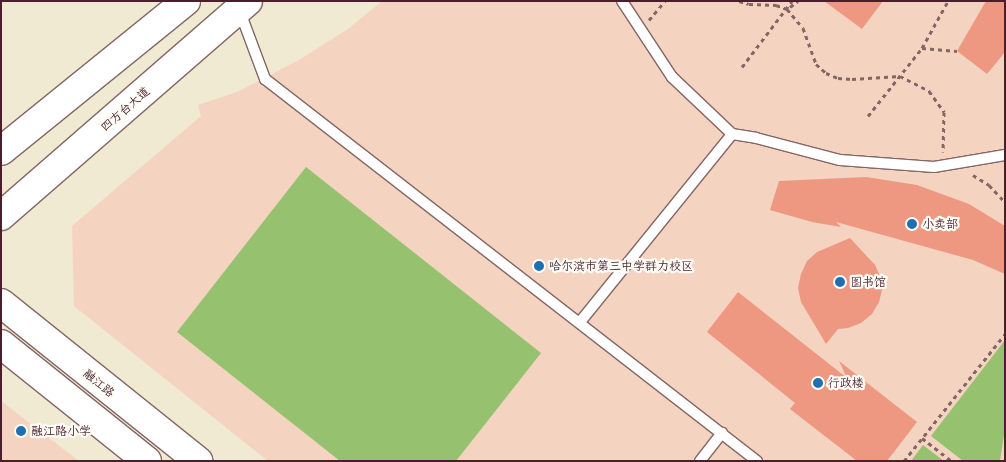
<!DOCTYPE html>
<meta charset="utf-8">
<style>
body{margin:0}
#map{position:relative;width:1006px;height:462px;overflow:hidden;background:#f0ead2;font-family:Delius,"LXGW WenKai TC",sans-serif}
div>[style]{position:absolute}
.built>*{inset:0;background:#f4d3c0}
.green>*{inset:0;background:#96c270}
.building>*{inset:0;background:#ee9881}
.path>*{height:3px;margin-top:-1.5px;transform-origin:0;background:repeating-linear-gradient(90deg,#846665 0 4px,transparent 0 8px)}
.roads{filter:drop-shadow(1px 0 #846665) drop-shadow(-1px 0 #846665) drop-shadow(0 1px #846665) drop-shadow(0 -1px #846665)}
.service>*{height:10px;margin:-5px;padding:0 5px;transform-origin:5px;border-radius:5px;background:#fff}
.secondary>*{height:28px;margin:-14px;padding:0 14px;transform-origin:14px;border-radius:14px;background:#fff}
.primary>*{height:28px;margin:-14px;padding:0 14px;transform-origin:14px;border-radius:14px;background:#fff}
.dots>*{width:14px;height:14px;translate:-50% -50%;box-sizing:border-box;border:2px solid #fdfcf7;border-radius:50%}
span{translate:-50% -50%;white-space:nowrap;text-align:center;line-height:1.15;-webkit-text-stroke:4.5px #fdfcf7;paint-order:stroke}
.street-label{font-size:12px;color:#4a1f2b}
.poi-label{font-size:12px;color:#4a1f2b}
.left{translate:0 -50%;text-align:left}
.frame{position:absolute;inset:0;border:2px solid #4a1f2b;pointer-events:none}
</style>
<div id="map">
<div class="built">
<i style="clip-path:polygon(382px 1px,1005px 1px,1005px 461px,268px 461px,74px 306px,72px 226px,201px 116px,198px 105px,237px 92px,299px 60px,348px 29px)"></i>
<i style="clip-path:polygon(1px 401px,79px 461px,1px 461px)"></i>
</div>
<div class="green">
<i style="clip-path:polygon(306px 167px,541px 353px,456px 461px,340px 461px,177px 332px)"></i>
<i style="clip-path:polygon(1005px 340px,1005px 428px,1000px 461px,963px 461px,931px 436px)"></i>
<i style="clip-path:polygon(923px 445px,944px 461px,911px 461px)"></i>
</div>
<div class="building">
<i style="clip-path:polygon(824px 1px,883px 1px,862px 29px)"></i>
<i style="clip-path:polygon(986px 1px,1005px 1px,1005px 52px,987px 74px,957px 51px)"></i>
<i style="clip-path:polygon(866px 177px,917px 185px,969px 204px,1005px 226px,1005px 274px,973px 260px,836px 222px,841px 227px,812px 222px,770px 210px,779px 181px)"></i>
<i style="clip-path:polygon(850px 238px,875px 265px,880px 276px,882px 290px,879px 302px,872px 314px,861px 323px,848px 328px,838px 329px,826px 344px,801px 302px,798px 288px,801px 274px,807px 261px,817px 252px)"></i>
<i style="clip-path:polygon(738px 292px,847px 378px,839px 361px,917px 422px,887px 461px,857px 461px,790px 409px,795px 403px,707px 332px)"></i>
</div>
<div class="path">
<i style="left:739px;top:1px;width:10px;rotate:17deg"></i>
<i style="left:749px;top:4px;width:27px;rotate:2deg"></i>
<i style="left:776px;top:5px;width:12px;rotate:20deg"></i>
<i style="left:787px;top:9px;width:25px;rotate:50deg"></i>
<i style="left:803px;top:28px;width:38px;rotate:70deg"></i>
<i style="left:816px;top:64px;width:13px;rotate:42deg"></i>
<i style="left:826px;top:73px;width:13px;rotate:23deg"></i>
<i style="left:838px;top:78px;width:14px;rotate:4deg"></i>
<i style="left:852px;top:79px;width:48px;rotate:-3.6deg"></i>
<i style="left:900px;top:76px;width:33px;rotate:27deg"></i>
<i style="left:929px;top:91px;width:26px;rotate:54deg"></i>
<i style="left:944px;top:112px;width:40px;rotate:91.4deg"></i>
<i style="left:790px;top:7px;width:10px;rotate:-37deg"></i>
<i style="left:649px;top:20px;width:25px;rotate:-50deg"></i>
<i style="left:922px;top:48px;width:35px;rotate:5deg"></i>
<i style="left:742px;top:67px;width:83px;rotate:-52.9deg"></i>
<i style="left:868px;top:116px;width:87px;rotate:-51.5deg"></i>
<i style="left:922px;top:48px;width:54px;rotate:-61deg"></i>
<i style="left:973px;top:175px;width:19px;rotate:32deg"></i>
<i style="left:989px;top:185px;width:23px;rotate:47deg"></i>
<i style="left:922px;top:438px;width:37px;rotate:38deg"></i>
<i style="left:904px;top:461px;width:162px;rotate:-51.5deg"></i>
</div>
<div class="roads">
<div class="service">
<i style="left:622px;top:1px;width:91px;rotate:56.7deg"></i>
<i style="left:672px;top:77px;width:83px;rotate:43.5deg"></i>
<i style="left:732px;top:134px;width:24px;rotate:9deg"></i>
<i style="left:756px;top:138px;width:87px;rotate:14.7deg"></i>
<i style="left:840px;top:160px;width:94px;rotate:4.3deg"></i>
<i style="left:934px;top:167px;width:72px;rotate:-9.6deg"></i>
<i style="left:240px;top:12px;width:72px;rotate:69.5deg"></i>
<i style="left:265px;top:79px;width:623px;rotate:37.83deg"></i>
<i style="left:580px;top:322px;width:242px;rotate:-51deg"></i>
<i style="left:700px;top:461px;width:36px;rotate:-52deg"></i>
</div>
<div class="secondary">
<i style="left:1px;top:303px;width:253px;rotate:38.7deg"></i>
<i style="left:1px;top:344px;width:187px;rotate:38.7deg"></i>
</div>
<div class="primary">
<i style="left:1px;top:151px;width:238px;rotate:-39deg"></i>
<i style="left:1px;top:216px;width:327px;rotate:-41deg"></i>
</div>
</div>
<div class="dots">
<i style="left:912px;top:224px;background:#1f6fb2"></i>
<i style="left:539px;top:266px;background:#1f6fb2"></i>
<i style="left:840px;top:282px;background:#1f6fb2"></i>
<i style="left:818px;top:383px;background:#1f6fb2"></i>
<i style="left:21px;top:431px;background:#1f6fb2"></i>
</div>
<div class="street-label">
<span style="left:125px;top:109px;rotate:-41deg">四方台大道</span>
<span style="left:99px;top:383px;rotate:39deg">融江路</span>
</div>
<div class="poi-label">
<span class="left" style="left:922px;top:224px">小卖部</span>
<span class="left" style="left:549px;top:266px">哈尔滨市第三中学群力校区</span>
<span class="left" style="left:850px;top:282px">图书馆</span>
<span class="left" style="left:828px;top:383px">行政楼</span>
<span class="left" style="left:31px;top:431px">融江路小学</span>
</div>
<div class="frame"></div>
</div>
